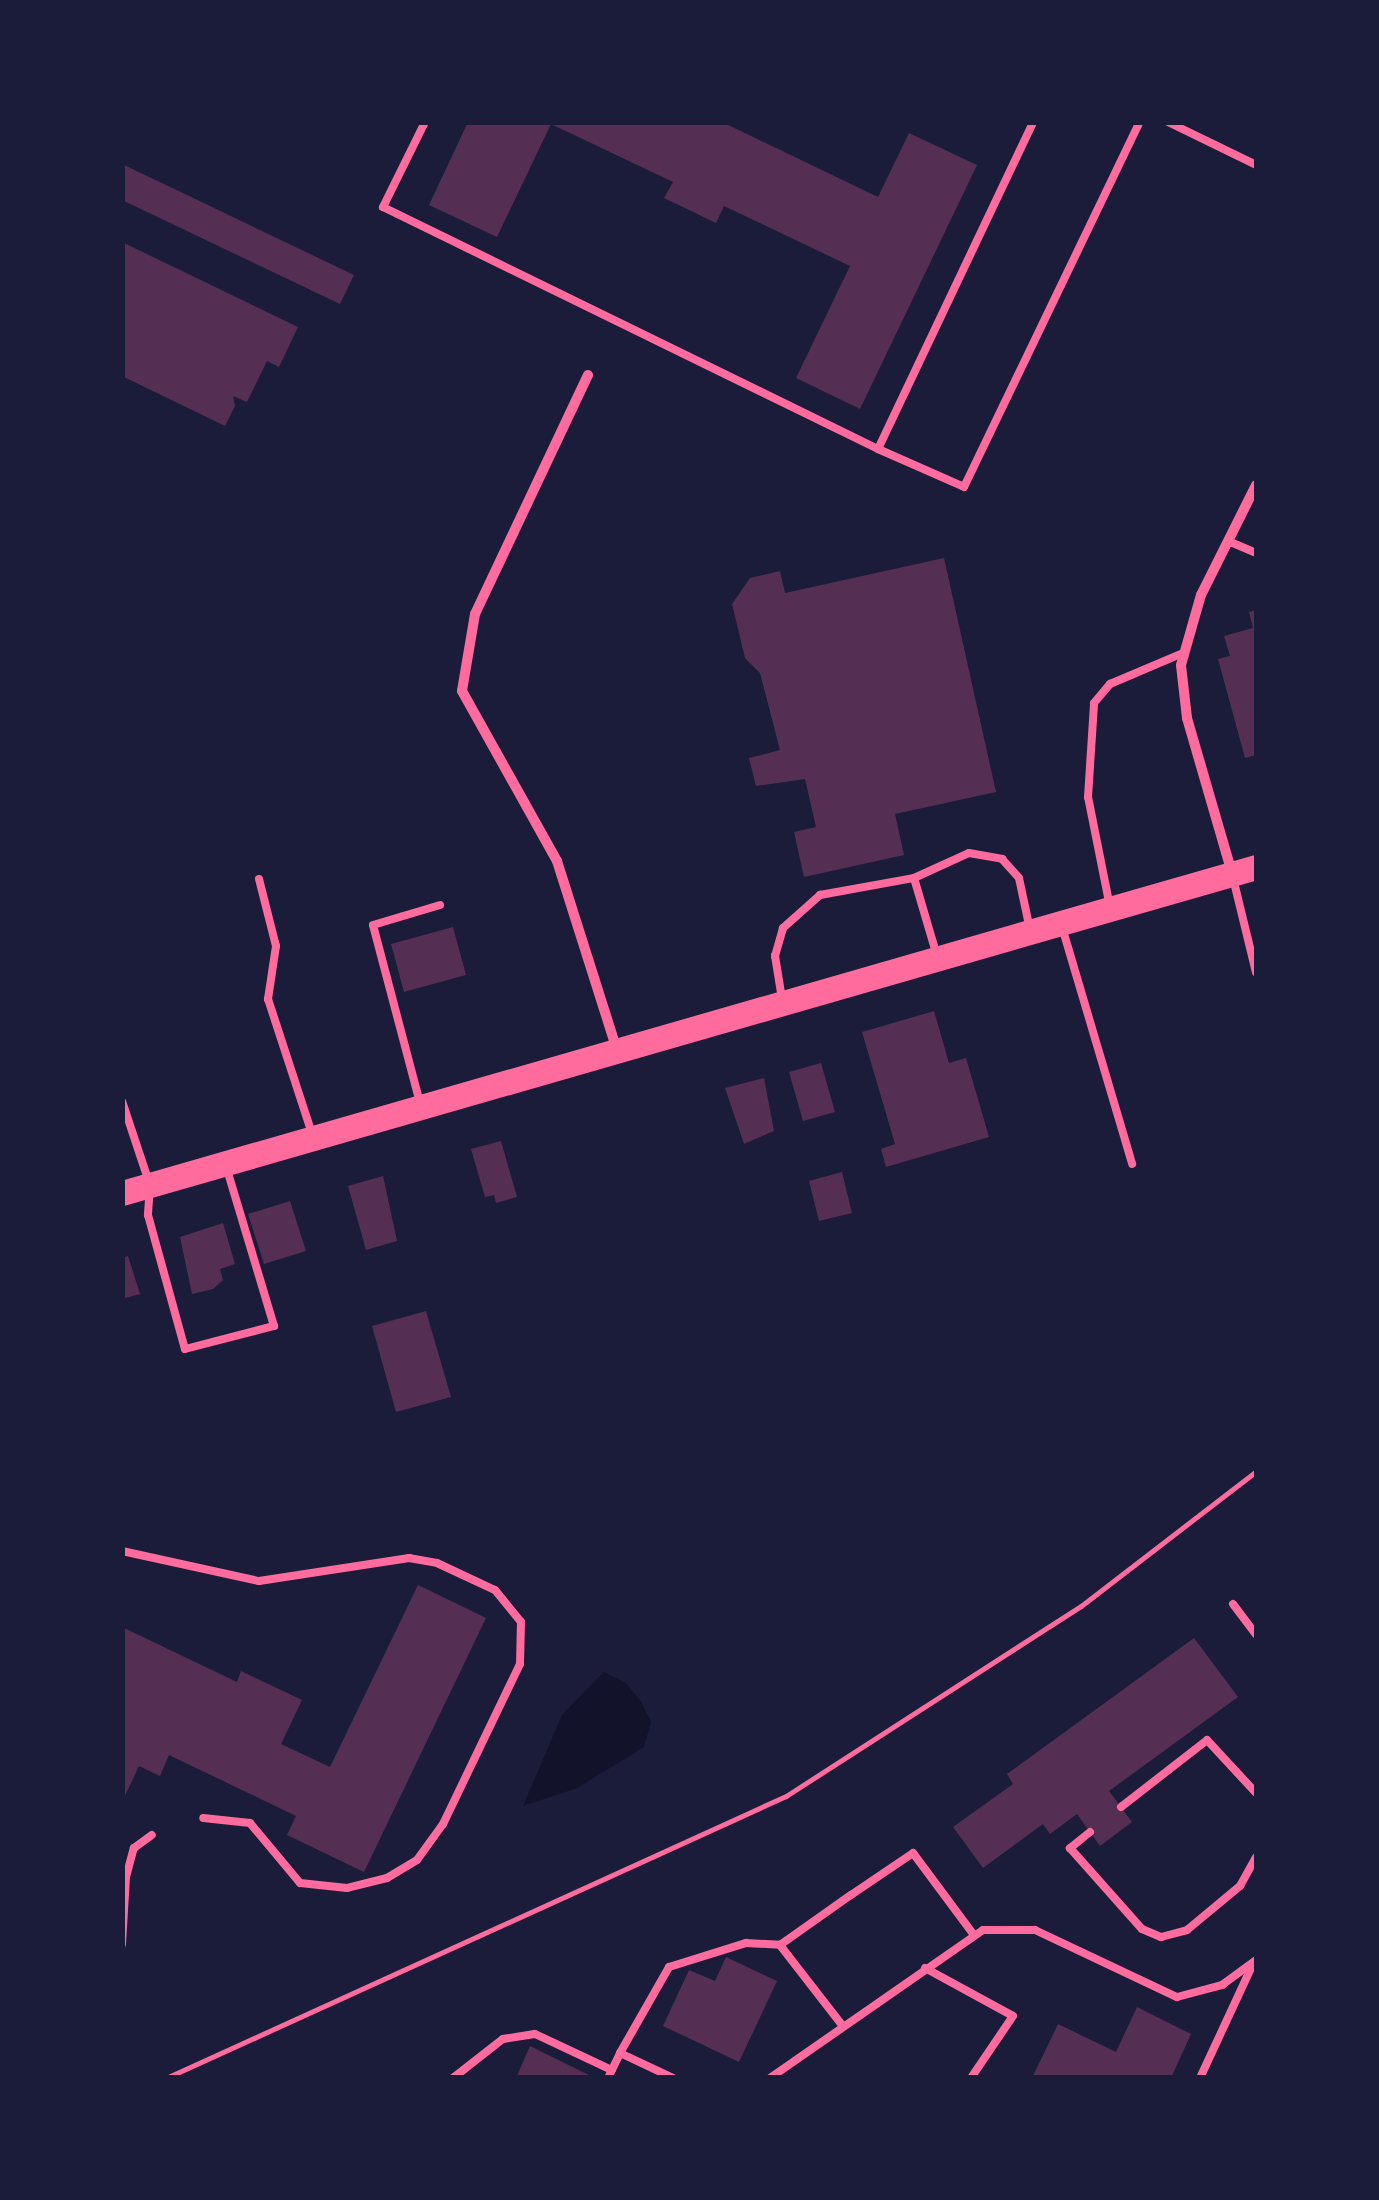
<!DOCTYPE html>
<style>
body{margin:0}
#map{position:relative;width:1379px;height:2200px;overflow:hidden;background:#1b1b3a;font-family:Lato,sans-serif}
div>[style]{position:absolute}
.water>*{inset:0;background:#12122b}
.building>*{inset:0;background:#542f53}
.path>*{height:5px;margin:-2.5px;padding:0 2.5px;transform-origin:2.5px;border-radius:2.5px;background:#ff6b9d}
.service>*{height:8px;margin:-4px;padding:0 4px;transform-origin:4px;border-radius:4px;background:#ff6b9d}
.minor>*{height:10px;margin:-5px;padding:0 5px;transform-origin:5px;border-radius:5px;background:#ff6b9d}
.primary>*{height:25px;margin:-12.5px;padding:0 12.5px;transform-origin:12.5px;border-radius:12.5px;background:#ff6b9d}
span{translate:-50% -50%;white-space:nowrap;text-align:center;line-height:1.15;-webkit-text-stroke:9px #1b1b3a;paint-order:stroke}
.frame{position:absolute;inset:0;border:125px solid #1b1b3a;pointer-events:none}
</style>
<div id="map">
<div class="water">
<i style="clip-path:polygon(604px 1672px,626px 1683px,641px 1702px,651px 1722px,644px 1747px,577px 1788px,523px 1806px,562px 1715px)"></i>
</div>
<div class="building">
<i style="clip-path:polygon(468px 122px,722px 122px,878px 197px,909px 133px,977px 165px,860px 409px,796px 378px,850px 266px,724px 206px,716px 223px,664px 198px,673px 182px,551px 124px,497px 237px,429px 205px)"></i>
<i style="clip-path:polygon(122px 164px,354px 275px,340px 304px,122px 200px)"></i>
<i style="clip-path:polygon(122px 242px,298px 327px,279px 367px,267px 361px,247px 402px,233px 396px,235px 406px,225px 426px,122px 376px)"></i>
<i style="clip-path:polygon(944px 558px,996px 792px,895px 814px,904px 855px,804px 877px,794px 832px,816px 827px,805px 779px,756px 786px,749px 758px,780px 750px,760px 673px,745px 658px,732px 604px,750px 578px,780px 571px,785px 593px)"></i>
<i style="clip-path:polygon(1256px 610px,1256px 755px,1245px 758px,1218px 659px,1230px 656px,1224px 636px,1253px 628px,1249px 612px)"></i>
<i style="clip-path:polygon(453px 927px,466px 975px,404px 992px,391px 944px)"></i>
<i style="clip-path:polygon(934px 1011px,949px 1063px,966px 1058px,989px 1137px,886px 1167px,881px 1149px,895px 1144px,862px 1032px)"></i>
<i style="clip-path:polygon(821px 1063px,835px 1112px,803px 1121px,789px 1072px)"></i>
<i style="clip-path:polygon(764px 1078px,774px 1131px,744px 1144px,725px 1088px)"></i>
<i style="clip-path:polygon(501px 1141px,517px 1197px,496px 1203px,494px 1195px,485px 1197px,471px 1149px)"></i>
<i style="clip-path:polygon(842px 1172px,852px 1213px,819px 1221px,809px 1181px)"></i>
<i style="clip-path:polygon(383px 1176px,397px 1241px,366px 1250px,348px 1186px)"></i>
<i style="clip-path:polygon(290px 1201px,306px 1251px,264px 1264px,248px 1214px)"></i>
<i style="clip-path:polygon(223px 1223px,235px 1264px,220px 1269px,223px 1280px,213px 1289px,192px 1294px,180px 1237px)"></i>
<i style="clip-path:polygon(128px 1256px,140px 1294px,122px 1299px,122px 1258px)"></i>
<i style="clip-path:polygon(426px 1311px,451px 1397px,396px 1412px,372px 1326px)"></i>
<i style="clip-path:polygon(418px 1585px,486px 1618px,364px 1872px,287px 1835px,296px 1816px,169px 1755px,160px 1776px,139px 1766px,122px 1802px,122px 1627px,237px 1682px,241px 1671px,302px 1700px,281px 1744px,330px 1767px)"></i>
<i style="clip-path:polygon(1194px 1638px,1238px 1697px,1109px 1791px,1132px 1822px,1100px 1846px,1077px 1814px,1050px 1834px,1043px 1824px,983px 1868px,953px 1827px,1013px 1784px,1007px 1774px)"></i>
<i style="clip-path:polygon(726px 1957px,777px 1981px,739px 2062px,663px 2026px,689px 1970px,715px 1981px)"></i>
<i style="clip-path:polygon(1137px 2007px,1191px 2034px,1171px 2078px,1032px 2078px,1058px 2024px,1116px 2052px)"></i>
<i style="clip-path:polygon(530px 2046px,595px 2078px,516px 2078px)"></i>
</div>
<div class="path">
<i style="left:166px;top:2078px;width:681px;rotate:-24.46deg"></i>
<i style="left:786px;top:1796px;width:351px;rotate:-32.8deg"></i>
<i style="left:1081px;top:1606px;width:221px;rotate:-37.6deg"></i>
</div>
<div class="service">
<i style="left:425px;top:122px;width:95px;rotate:116.3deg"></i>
<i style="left:383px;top:207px;width:551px;rotate:26.05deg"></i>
<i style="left:878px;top:449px;width:362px;rotate:-64.6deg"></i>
<i style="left:1168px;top:122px;width:98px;rotate:26deg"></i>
<i style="left:878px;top:449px;width:94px;rotate:23.8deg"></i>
<i style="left:964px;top:487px;width:405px;rotate:-64.3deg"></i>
<i style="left:1228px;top:541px;width:30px;rotate:23deg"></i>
<i style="left:914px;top:878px;width:81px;rotate:73.6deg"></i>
<i style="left:1233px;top:878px;width:97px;rotate:76.3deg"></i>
<i style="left:259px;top:879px;width:69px;rotate:75.8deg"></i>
<i style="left:276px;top:946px;width:54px;rotate:98.6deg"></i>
<i style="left:268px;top:999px;width:142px;rotate:71.9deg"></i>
<i style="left:1109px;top:902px;width:107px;rotate:-101.3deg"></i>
<i style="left:1088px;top:797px;width:94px;rotate:-86.3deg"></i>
<i style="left:1094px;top:703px;width:25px;rotate:-50deg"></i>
<i style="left:1110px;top:684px;width:79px;rotate:-23deg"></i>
<i style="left:1062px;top:927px;width:247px;rotate:73.5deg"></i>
<i style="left:782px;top:999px;width:44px;rotate:-99.2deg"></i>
<i style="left:775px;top:956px;width:29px;rotate:-74deg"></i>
<i style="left:783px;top:928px;width:50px;rotate:-41.7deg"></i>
<i style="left:820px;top:895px;width:96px;rotate:-10.3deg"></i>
<i style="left:914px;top:878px;width:60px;rotate:-24.4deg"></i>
<i style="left:969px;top:853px;width:34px;rotate:10deg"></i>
<i style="left:1002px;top:859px;width:25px;rotate:48deg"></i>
<i style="left:1019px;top:878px;width:48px;rotate:78deg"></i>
<i style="left:122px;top:1101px;width:89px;rotate:71.6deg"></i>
<i style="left:150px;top:1185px;width:30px;rotate:94deg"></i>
<i style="left:148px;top:1215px;width:139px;rotate:74.6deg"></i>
<i style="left:185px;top:1349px;width:92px;rotate:-14.5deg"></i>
<i style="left:274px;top:1326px;width:167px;rotate:-106.7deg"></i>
<i style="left:420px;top:1103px;width:184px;rotate:-104.8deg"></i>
<i style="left:373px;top:925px;width:70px;rotate:-16.6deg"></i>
<i style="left:122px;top:1551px;width:140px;rotate:12.4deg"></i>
<i style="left:259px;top:1581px;width:152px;rotate:-8.7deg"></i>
<i style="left:409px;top:1558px;width:28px;rotate:10deg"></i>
<i style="left:437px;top:1563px;width:64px;rotate:25deg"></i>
<i style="left:495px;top:1590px;width:41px;rotate:50.9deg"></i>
<i style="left:521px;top:1622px;width:42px;rotate:91.4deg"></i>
<i style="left:520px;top:1664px;width:178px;rotate:115.7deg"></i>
<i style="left:443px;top:1824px;width:44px;rotate:125.8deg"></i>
<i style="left:417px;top:1860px;width:35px;rotate:149deg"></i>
<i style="left:387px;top:1878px;width:41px;rotate:166deg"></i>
<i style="left:347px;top:1888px;width:47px;rotate:-173.9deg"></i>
<i style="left:300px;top:1883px;width:78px;rotate:-129.8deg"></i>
<i style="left:250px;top:1823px;width:47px;rotate:-173.9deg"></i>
<i style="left:1233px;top:1604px;width:38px;rotate:53deg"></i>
<i style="left:1121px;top:1807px;width:109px;rotate:-37.9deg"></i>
<i style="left:1207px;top:1740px;width:72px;rotate:47.2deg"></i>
<i style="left:1090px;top:1832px;width:26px;rotate:141deg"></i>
<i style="left:1070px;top:1848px;width:108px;rotate:48.4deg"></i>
<i style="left:1142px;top:1929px;width:21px;rotate:23deg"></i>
<i style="left:1161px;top:1937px;width:27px;rotate:-15deg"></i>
<i style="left:1187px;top:1930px;width:69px;rotate:-39.7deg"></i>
<i style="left:1240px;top:1886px;width:33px;rotate:-61deg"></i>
<i style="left:122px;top:1944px;width:67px;rotate:-86.6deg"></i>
<i style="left:126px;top:1877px;width:30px;rotate:-75deg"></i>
<i style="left:134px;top:1848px;width:22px;rotate:-36deg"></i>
<i style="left:925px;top:1968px;width:100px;rotate:28.6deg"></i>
<i style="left:1013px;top:2016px;width:75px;rotate:124.1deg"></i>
<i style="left:842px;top:2025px;width:101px;rotate:-127.8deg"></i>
<i style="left:780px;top:1945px;width:87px;rotate:-35.2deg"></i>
<i style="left:851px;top:1895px;width:75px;rotate:-34.1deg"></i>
<i style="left:913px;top:1853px;width:102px;rotate:53.4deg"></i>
<i style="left:620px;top:2053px;width:99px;rotate:-60.3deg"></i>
<i style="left:669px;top:1967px;width:81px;rotate:-17.3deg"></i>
<i style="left:746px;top:1943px;width:34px;rotate:3deg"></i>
<i style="left:453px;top:2078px;width:63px;rotate:-38deg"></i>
<i style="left:503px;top:2039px;width:32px;rotate:-9deg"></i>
<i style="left:535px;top:2034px;width:85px;rotate:25.1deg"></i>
<i style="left:608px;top:2078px;width:28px;rotate:-64deg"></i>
<i style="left:620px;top:2053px;width:59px;rotate:25.3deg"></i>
<i style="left:770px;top:2078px;width:259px;rotate:-34.8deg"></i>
<i style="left:983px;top:1930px;width:52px"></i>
<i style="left:1035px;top:1930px;width:157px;rotate:25.3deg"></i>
<i style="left:1177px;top:1997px;width:47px;rotate:-14.9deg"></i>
<i style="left:1222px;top:1985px;width:42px;rotate:-36.3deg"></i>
<i style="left:1200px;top:2078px;width:121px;rotate:-65.1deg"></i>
</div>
<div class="minor">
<i style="left:588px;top:375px;width:264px;rotate:115.3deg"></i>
<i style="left:475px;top:614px;width:78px;rotate:99.6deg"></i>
<i style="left:462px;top:691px;width:195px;rotate:60.8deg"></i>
<i style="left:557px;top:861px;width:198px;rotate:72.4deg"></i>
<i style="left:1232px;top:873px;width:161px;rotate:-106.2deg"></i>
<i style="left:1187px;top:718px;width:53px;rotate:-96.5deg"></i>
<i style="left:1181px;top:665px;width:73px;rotate:-74.1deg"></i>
<i style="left:1201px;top:595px;width:123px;rotate:-63.4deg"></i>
</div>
<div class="primary">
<i style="left:122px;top:1193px;width:1180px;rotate:-16.04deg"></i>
</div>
<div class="frame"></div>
</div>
